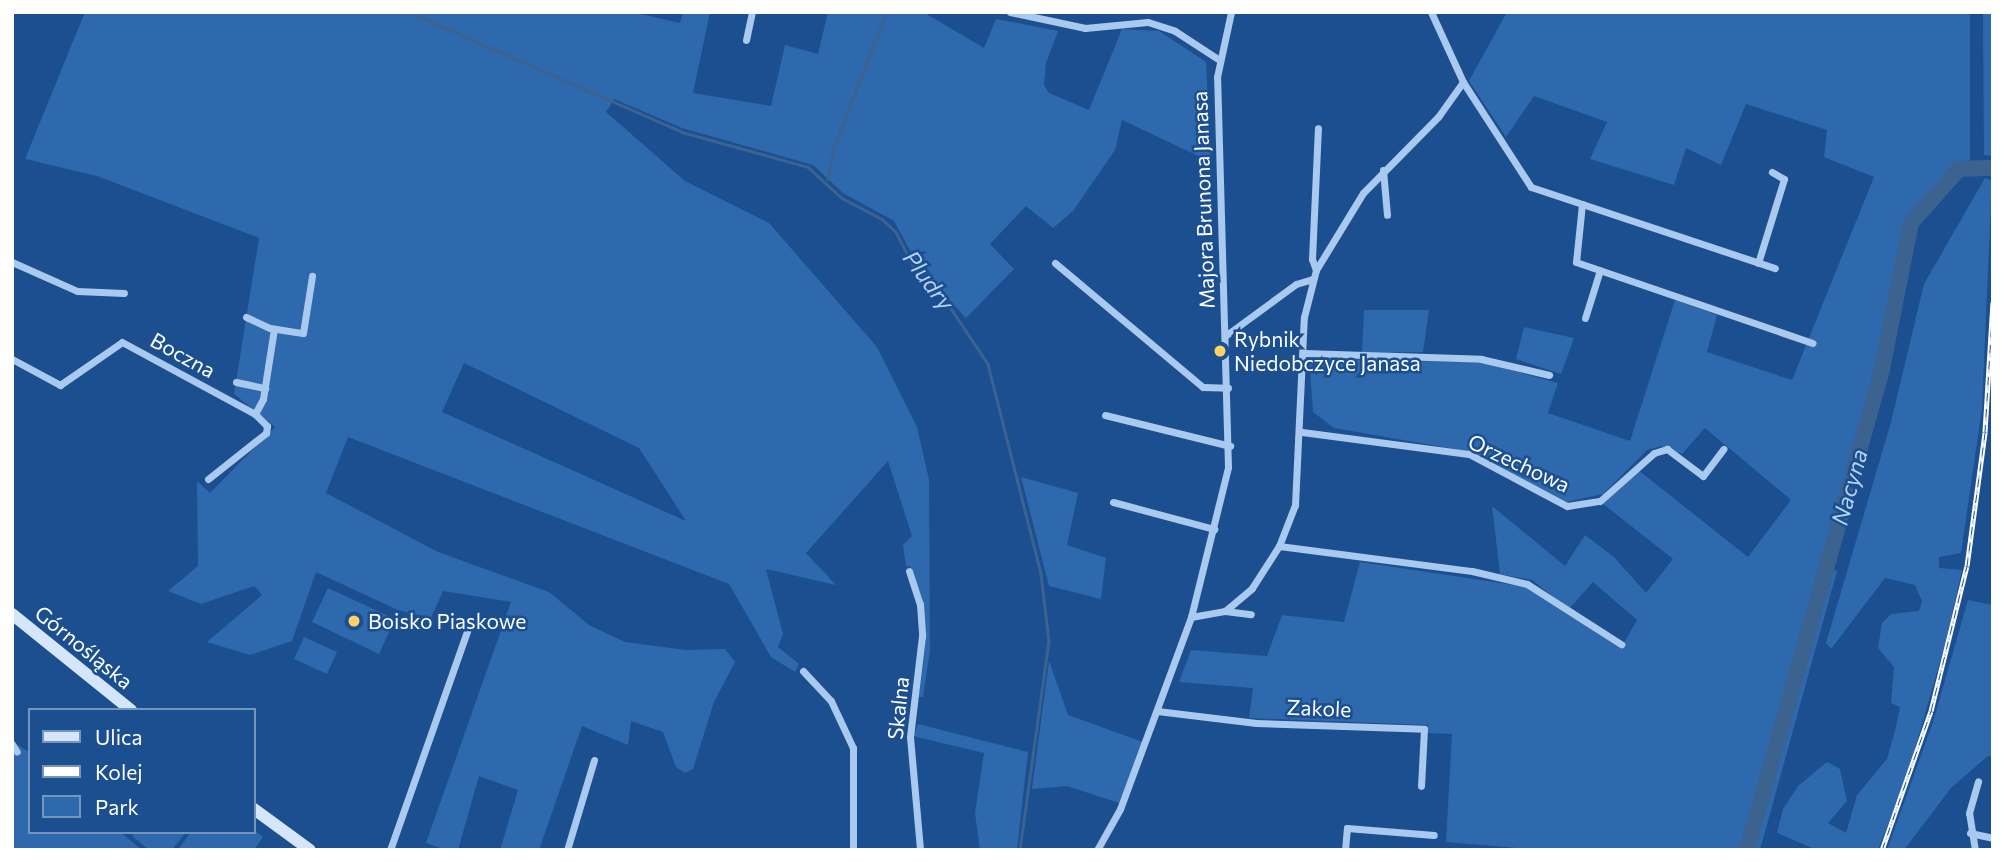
<!DOCTYPE html>
<meta charset="utf-8">
<style>
body{margin:0}
#map{position:relative;width:2005px;height:862px;overflow:hidden;background:#1b4f8f;font-family:Commissioner,sans-serif}
div>[style]{position:absolute}
.green>*{inset:0;background:#2e69ad}
.stream>*{height:2.5px;margin:-1.25px;padding:0 1.25px;transform-origin:1.25px;border-radius:1.25px;background:#3c6290}
.river>*{height:16px;margin:-8px;padding:0 8px;transform-origin:8px;border-radius:8px;background:#3c6290}
.street>*{height:7px;margin:-3.5px;padding:0 3.5px;transform-origin:3.5px;border-radius:3.5px;background:#a9c9ee}
.secondary>*{height:12px;margin:-6px;padding:0 6px;transform-origin:6px;border-radius:6px;background:#d6e6fa}
.rail>*{height:5px;margin-top:-2.5px;transform-origin:0;background:repeating-linear-gradient(90deg,#1b4f8f 0 8px,#fff 0 16px);box-sizing:border-box;border-block:2px solid #fff}
.dots>*{width:19px;height:19px;translate:-50% -50%;box-sizing:border-box;border:4px solid #1b4f8f;border-radius:50%}
span{translate:-50% -50%;white-space:nowrap;text-align:center;line-height:1.15;-webkit-text-stroke:5px #1b4f8f;paint-order:stroke}
.street-label{font-size:21px;color:#fff}
.poi-label{font-size:21px;color:#fff}
.left{translate:0 -50%;text-align:left}
.water-label{font-size:23px;color:#b5d3f5;font-style:italic}
.frame{position:absolute;inset:0;border:14px solid #fff;pointer-events:none}
.legend{position:absolute;left:28px;top:708px;width:228px;height:126px;box-sizing:border-box;background:#1b4f8f;border:2px solid #7695bc;margin:0;padding:9px 12px;list-style:none;font-size:21px;color:#fff}
.legend li{display:flex;align-items:center;gap:14px;height:35px}
.legend b{width:35px;border:2px solid #7695bc}
</style>
<div id="map">
<div class="green">
<i style="clip-path:polygon(evenodd,85px 12px,632px 12px,680px 23px,683px 12px,710px 12px,693px 93px,771px 106px,785px 45px,818px 54px,828px 12px,923px 12px,984px 48px,996px 19px,1058px 31px,1046px 63px,1044px 85px,1049px 93px,1089px 110px,1122px 29px,1159px 31px,1206px 62px,1211px 162px,1122px 120px,1115px 150px,1073px 211px,1053px 228px,1026px 206px,990px 244px,1014px 269px,966px 318px,920px 269px,894px 221px,843px 193px,813px 165px,682px 128px,614px 99px,606px 112px,685px 181px,769px 223px,877px 347px,917px 427px,929px 480px,930px 650px,923px 697px,919px 697px,925px 647px,921px 601px,911px 567px,906px 566px,903px 545px,912px 536px,888px 461px,806px 553px,836px 585px,766px 569px,783px 634px,778px 647px,799px 664px,795px 672px,771px 657px,729px 584px,348px 437px,326px 493px,438px 552px,549px 592px,589px 625px,625px 642px,686px 650px,725px 649px,735px 662px,714px 702px,693px 769px,685px 773px,676px 767px,663px 732px,631px 721px,628px 745px,582px 726px,539px 850px,500px 850px,518px 790px,479px 776px,458px 850px,446px 850px,426px 843px,511px 602px,443px 591px,431px 618px,398px 610px,316px 572px,292px 641px,250px 655px,207px 642px,262px 595px,254px 586px,201px 604px,168px 591px,198px 566px,197px 481px,210px 493px,275px 427px,234px 394px,259px 238px,97px 176px,25px 159px,85px 12px,464px 363px,639px 448px,686px 521px,442px 412px,464px 363px)"></i>
<i style="clip-path:polygon(1507px 12px,1970px 12px,1970px 163px,1956px 165px,1943px 178px,1913px 212px,1905px 229px,1880px 366px,1743px 850px,1540px 850px,1446px 842px,1452px 734px,1427px 733px,1428px 725px,1249px 718px,1253px 688px,1179px 682px,1191px 650px,1267px 656px,1282px 615px,1344px 622px,1360px 562px,1527px 587px,1621px 648px,1637px 620px,1593px 582px,1569px 609px,1532px 580px,1500px 574px,1492px 506px,1565px 566px,1585px 535px,1614px 557px,1646px 593px,1673px 559px,1602px 503px,1638px 470px,1748px 557px,1791px 500px,1705px 428px,1682px 454px,1661px 446px,1647px 450px,1603px 494px,1566px 502px,1472px 452px,1334px 428px,1313px 412px,1309px 358px,1484px 363px,1558px 383px,1548px 413px,1630px 441px,1675px 300px,1717px 315px,1707px 352px,1792px 380px,1874px 177px,1824px 157px,1827px 130px,1746px 104px,1721px 165px,1686px 148px,1674px 185px,1590px 159px,1607px 122px,1534px 96px,1506px 137px,1469px 81px)"></i>
<i style="clip-path:polygon(1983px 12px,1993px 12px,1992px 156px,1984px 155px)"></i>
<i style="clip-path:polygon(1985px 178px,1992px 181px,1982px 408px,1961px 553px,1939px 557px,1939px 568px,1962px 570px,1946px 641px,1908px 773px,1878px 850px,1817px 850px,1777px 833px,1783px 809px,1798px 786px,1827px 762px,1840px 769px,1847px 801px,1828px 823px,1846px 833px,1857px 795px,1887px 759px,1896px 727px,1900px 707px,1891px 703px,1894px 667px,1878px 648px,1882px 623px,1891px 614px,1919px 611px,1922px 601px,1915px 585px,1885px 578px,1831px 649px,1826px 643px,1891px 422px,1924px 284px)"></i>
<i style="clip-path:polygon(1364px 310px,1429px 310px,1423px 352px,1362px 353px)"></i>
<i style="clip-path:polygon(1524px 327px,1574px 338px,1561px 374px,1516px 359px)"></i>
<i style="clip-path:polygon(1021px 477px,1078px 493px,1067px 545px,1106px 558px,1101px 599px,1049px 586px)"></i>
<i style="clip-path:polygon(1829px 568px,1837px 571px,1760px 850px,1750px 850px)"></i>
<i style="clip-path:polygon(328px 588px,395px 619px,379px 654px,312px 622px)"></i>
<i style="clip-path:polygon(1968px 600px,1993px 605px,1993px 757px,1988px 756px,1951px 788px,1904px 850px,1887px 850px,1933px 722px)"></i>
<i style="clip-path:polygon(304px 637px,337px 652px,327px 674px,294px 659px)"></i>
<i style="clip-path:polygon(1049px 661px,1068px 715px,1143px 742px,1119px 803px,1067px 786px,1032px 789px)"></i>
<i style="clip-path:polygon(918px 724px,1028px 752px,1017px 850px,980px 850px,975px 813px,984px 753px,913px 736px)"></i>
<i style="clip-path:polygon(12px 741px,30px 753px,30px 832px,120px 832px,142px 850px,12px 850px)"></i>
<i style="clip-path:polygon(254px 830px,263px 837px,254px 850px,178px 850px,191px 832px)"></i>
<i style="clip-path:polygon(135px 832px,186px 832px,172px 850px,149px 850px,132px 836px)"></i>
</div>
<div class="stream">
<i style="left:409px;top:12px;width:298px;rotate:23.7deg"></i>
<i style="left:682px;top:132px;width:131px;rotate:15.5deg"></i>
<i style="left:808px;top:167px;width:46px;rotate:42.4deg"></i>
<i style="left:842px;top:198px;width:45px;rotate:27.7deg"></i>
<i style="left:882px;top:219px;width:19px;rotate:43deg"></i>
<i style="left:896px;top:232px;width:39px;rotate:63deg"></i>
<i style="left:914px;top:267px;width:50px;rotate:47.4deg"></i>
<i style="left:948px;top:304px;width:72px;rotate:56.3deg"></i>
<i style="left:988px;top:364px;width:217px;rotate:75.8deg"></i>
<i style="left:1041px;top:574px;width:67px;rotate:83.2deg"></i>
<i style="left:1049px;top:641px;width:211px;rotate:97.9deg"></i>
<i style="left:827px;top:180px;width:34px;rotate:-78deg"></i>
<i style="left:834px;top:147px;width:145px;rotate:-68.9deg"></i>
</div>
<div class="river">
<i style="left:1747px;top:850px;width:500px;rotate:-74.3deg"></i>
<i style="left:1882px;top:369px;width:149px;rotate:-78.8deg"></i>
<i style="left:1911px;top:223px;width:72px;rotate:-48.4deg"></i>
<i style="left:1959px;top:169px;width:34px;rotate:-2deg"></i>
</div>
<div class="street">
<i style="left:1010px;top:12px;width:77px;rotate:12deg"></i>
<i style="left:1085px;top:28px;width:63px;rotate:-5.4deg"></i>
<i style="left:1148px;top:22px;width:28px;rotate:18deg"></i>
<i style="left:1175px;top:31px;width:51px;rotate:33.1deg"></i>
<i style="left:1431px;top:12px;width:77px;rotate:65.4deg"></i>
<i style="left:1463px;top:82px;width:125px;rotate:57.1deg"></i>
<i style="left:1531px;top:187px;width:257px;rotate:18.4deg"></i>
<i style="left:746px;top:40px;width:29px;rotate:-78deg"></i>
<i style="left:1383px;top:170px;width:45px;rotate:84.9deg"></i>
<i style="left:1582px;top:204px;width:58px;rotate:95.9deg"></i>
<i style="left:1576px;top:262px;width:250px;rotate:18.9deg"></i>
<i style="left:12px;top:262px;width:71px;rotate:24deg"></i>
<i style="left:77px;top:291px;width:47px;rotate:2.4deg"></i>
<i style="left:1055px;top:263px;width:193px;rotate:40deg"></i>
<i style="left:1203px;top:387px;width:25px;rotate:2deg"></i>
<i style="left:1758px;top:263px;width:88px;rotate:-72.8deg"></i>
<i style="left:1784px;top:179px;width:14px;rotate:-150deg"></i>
<i style="left:1316px;top:270px;width:12px;rotate:-110deg"></i>
<i style="left:1312px;top:259px;width:131px;rotate:-87.4deg"></i>
<i style="left:246px;top:317px;width:26px;rotate:25deg"></i>
<i style="left:270px;top:328px;width:33px;rotate:9deg"></i>
<i style="left:303px;top:333px;width:58px;rotate:-81deg"></i>
<i style="left:1585px;top:318px;width:50px;rotate:-72.6deg"></i>
<i style="left:1225px;top:336px;width:88px;rotate:-36.2deg"></i>
<i style="left:1296px;top:284px;width:17px;rotate:-17deg"></i>
<i style="left:1304px;top:353px;width:177px;rotate:1.9deg"></i>
<i style="left:1481px;top:359px;width:70px;rotate:13.2deg"></i>
<i style="left:12px;top:359px;width:55px;rotate:28.4deg"></i>
<i style="left:60px;top:385px;width:75px;rotate:-34.7deg"></i>
<i style="left:122px;top:342px;width:151px;rotate:28.4deg"></i>
<i style="left:255px;top:414px;width:17px;rotate:45deg"></i>
<i style="left:267px;top:426px;width:7px;rotate:98deg"></i>
<i style="left:266px;top:433px;width:74px;rotate:141.6deg"></i>
<i style="left:236px;top:382px;width:30px;rotate:12deg"></i>
<i style="left:255px;top:414px;width:17px;rotate:-62deg"></i>
<i style="left:263px;top:399px;width:71px;rotate:-81.1deg"></i>
<i style="left:1105px;top:415px;width:129px;rotate:13.9deg"></i>
<i style="left:1302px;top:432px;width:168px;rotate:7.5deg"></i>
<i style="left:1469px;top:454px;width:111px;rotate:28deg"></i>
<i style="left:1567px;top:506px;width:33px;rotate:-9deg"></i>
<i style="left:1600px;top:501px;width:72px;rotate:-41.6deg"></i>
<i style="left:1654px;top:453px;width:14px;rotate:-17deg"></i>
<i style="left:1667px;top:449px;width:45px;rotate:36.9deg"></i>
<i style="left:1703px;top:476px;width:34px;rotate:-53deg"></i>
<i style="left:1113px;top:502px;width:105px;rotate:15deg"></i>
<i style="left:1279px;top:546px;width:195px;rotate:7.4deg"></i>
<i style="left:1472px;top:571px;width:57px;rotate:13.3deg"></i>
<i style="left:1527px;top:584px;width:112px;rotate:32.6deg"></i>
<i style="left:909px;top:571px;width:35px;rotate:72deg"></i>
<i style="left:920px;top:604px;width:32px;rotate:86deg"></i>
<i style="left:922px;top:636px;width:102px;rotate:96.8deg"></i>
<i style="left:910px;top:737px;width:113px;rotate:84.9deg"></i>
<i style="left:1225px;top:611px;width:26px;rotate:7deg"></i>
<i style="left:1191px;top:617px;width:35px;rotate:-10deg"></i>
<i style="left:1225px;top:611px;width:35px;rotate:-40deg"></i>
<i style="left:1252px;top:588px;width:50px;rotate:-57.3deg"></i>
<i style="left:1279px;top:546px;width:44px;rotate:-68.7deg"></i>
<i style="left:1295px;top:505px;width:188px;rotate:-87.3deg"></i>
<i style="left:1304px;top:317px;width:49px;rotate:-75.7deg"></i>
<i style="left:1316px;top:270px;width:90px;rotate:-58.6deg"></i>
<i style="left:1363px;top:193px;width:107px;rotate:-45.4deg"></i>
<i style="left:1438px;top:117px;width:43px;rotate:-54.5deg"></i>
<i style="left:803px;top:671px;width:41px;rotate:47deg"></i>
<i style="left:831px;top:701px;width:52px;rotate:64.9deg"></i>
<i style="left:853px;top:748px;width:102px;rotate:90deg"></i>
<i style="left:1157px;top:711px;width:100px;rotate:6.9deg"></i>
<i style="left:1256px;top:723px;width:168px;rotate:2deg"></i>
<i style="left:1424px;top:729px;width:57px;rotate:93deg"></i>
<i style="left:12px;top:744px;width:9px;rotate:58deg"></i>
<i style="left:1970px;top:833px;width:24px;rotate:12deg"></i>
<i style="left:390px;top:850px;width:238px;rotate:-70.6deg"></i>
<i style="left:567px;top:850px;width:94px;rotate:-73.3deg"></i>
<i style="left:1097px;top:850px;width:47px;rotate:-60.7deg"></i>
<i style="left:1120px;top:809px;width:205px;rotate:-69.7deg"></i>
<i style="left:1191px;top:617px;width:154px;rotate:-76.1deg"></i>
<i style="left:1228px;top:467px;width:390px;rotate:-91.6deg"></i>
<i style="left:1217px;top:77px;width:66px;rotate:-77.8deg"></i>
<i style="left:1345px;top:850px;width:22px;rotate:-85deg"></i>
<i style="left:1347px;top:828px;width:87px;rotate:4.6deg"></i>
<i style="left:1975px;top:850px;width:37px;rotate:-99deg"></i>
<i style="left:1969px;top:813px;width:33px;rotate:-74deg"></i>
</div>
<div class="secondary">
<i style="left:12px;top:614px;width:153px;rotate:38.9deg"></i>
<i style="left:254px;top:809px;width:69px;rotate:36.2deg"></i>
</div>
<div class="rail">
<i style="left:1882px;top:850px;width:147px;rotate:-70.6deg"></i>
<i style="left:1931px;top:711px;width:149px;rotate:-76.1deg"></i>
<i style="left:1967px;top:566px;width:135px;rotate:-82.3deg"></i>
<i style="left:1985px;top:432px;width:130px;rotate:-86.5deg"></i>
</div>
<div class="dots">
<i style="left:1220px;top:351px;background:#ffd166"></i>
<i style="left:354px;top:621px;background:#ffd166"></i>
</div>
<div class="street-label">
<span style="left:1203px;top:200px;rotate:-92deg">Majora Brunona Janasa</span>
<span style="left:183px;top:355px;rotate:29deg">Boczna</span>
<span style="left:1519px;top:463px;rotate:25deg">Orzechowa</span>
<span style="left:84px;top:647px;rotate:39deg">Górnośląska</span>
<span style="left:898px;top:708px;rotate:-84deg">Skalna</span>
<span style="left:1319px;top:708px;rotate:2deg">Zakole</span>
</div>
<div class="poi-label">
<span class="left" style="left:1234px;top:351px">Rybnik<br>Niedobczyce Janasa</span>
<span class="left" style="left:368px;top:621px">Boisko Piaskowe</span>
</div>
<div class="water-label">
<span style="left:929px;top:280px;rotate:53deg">Pludry</span>
<span style="left:1849px;top:487px;rotate:-74deg">Nacyna</span>
</div>
<div class="frame"></div>
<ul class="legend">
<li><b style="height:9px;background:#d6e6fa"></b>Ulica</li>
<li><b style="height:9px;background:#fff"></b>Kolej</li>
<li><b style="height:19px;background:#2e69ad"></b>Park</li>
</ul>
</div>
